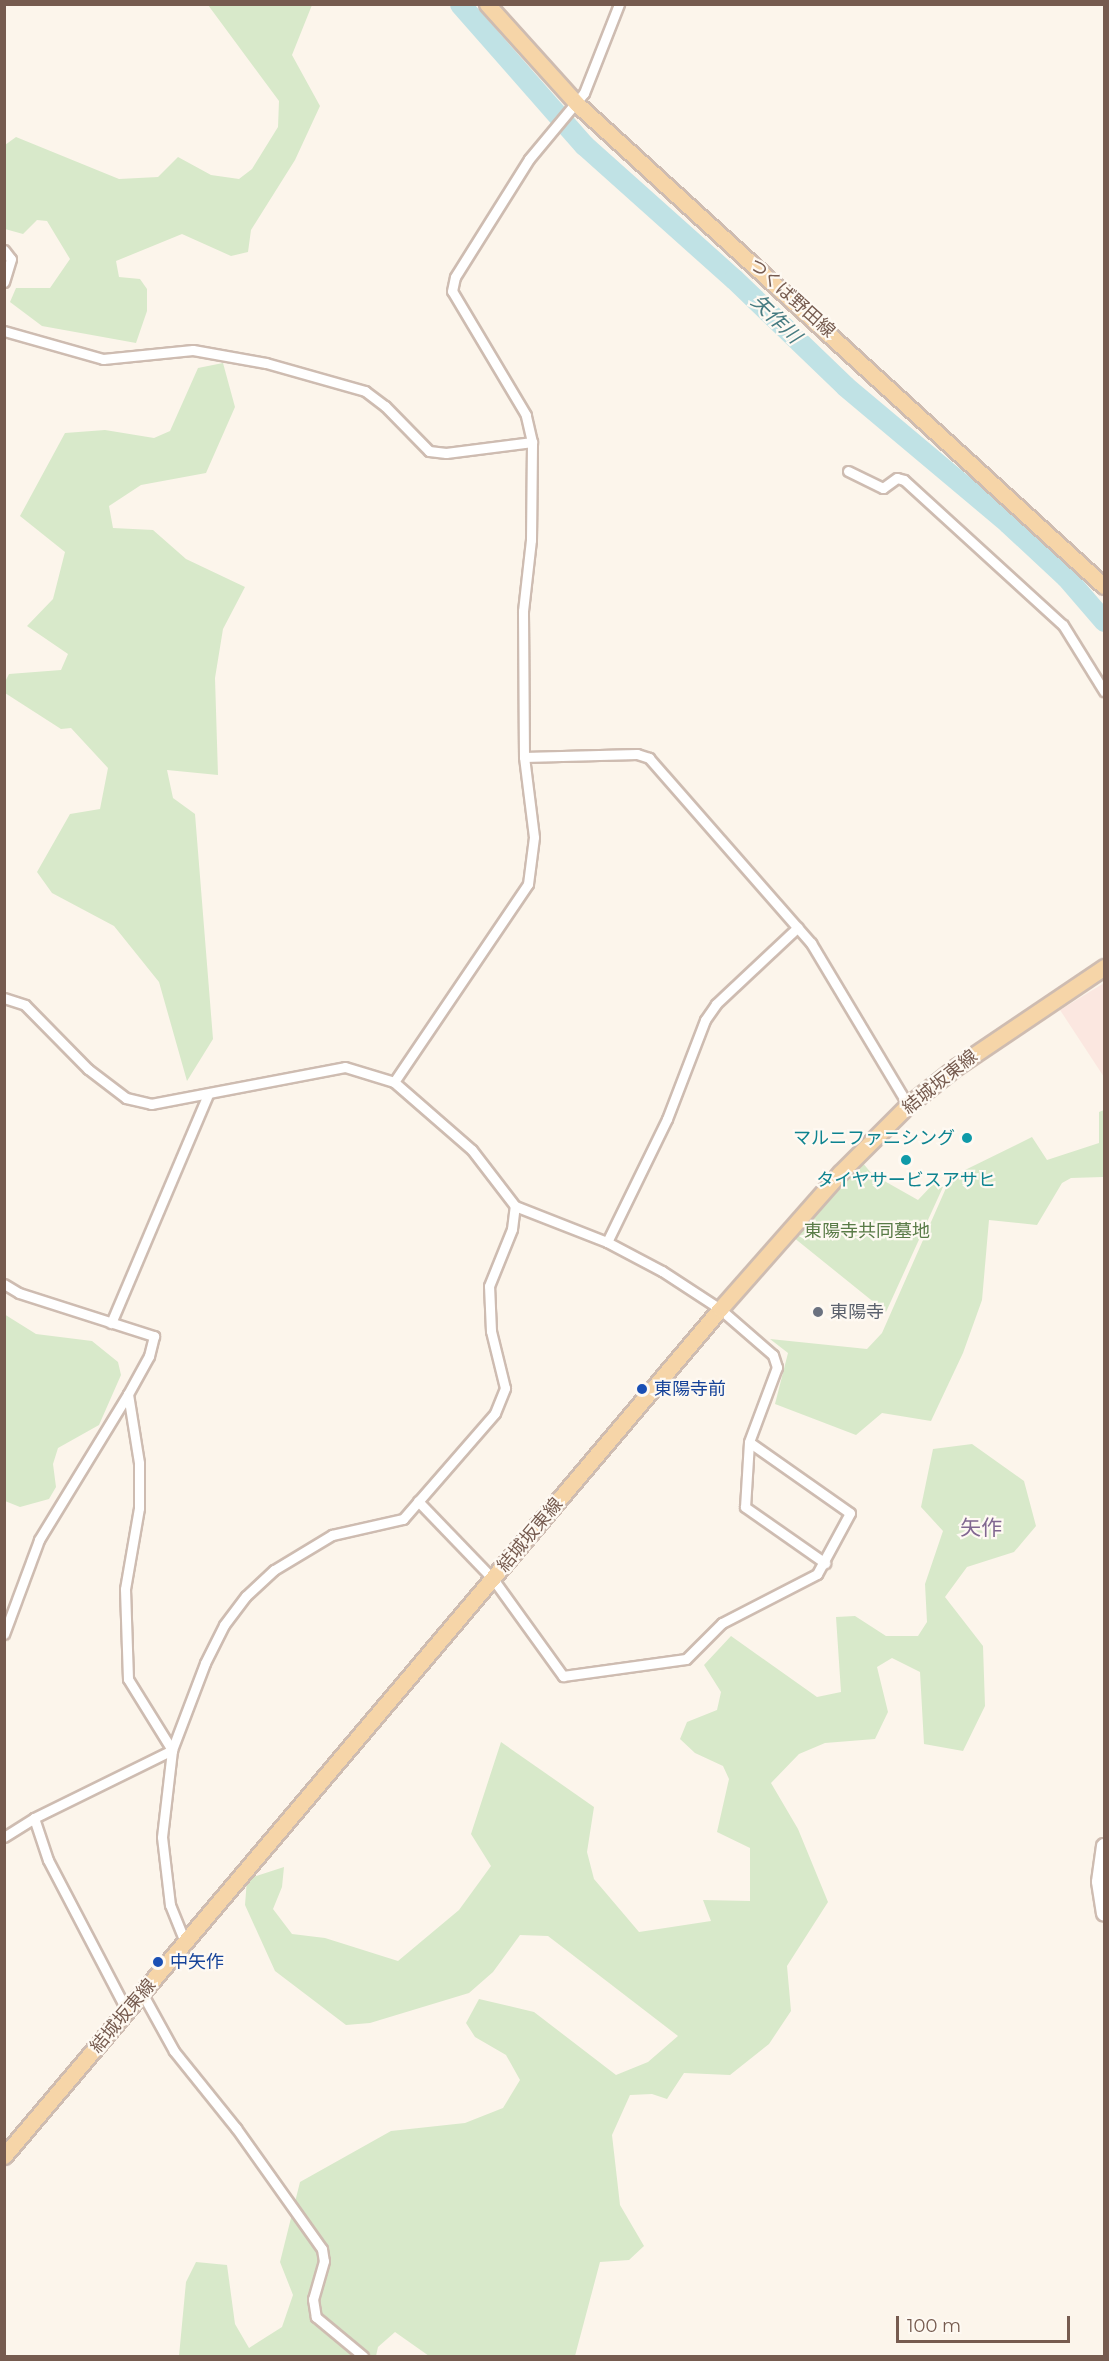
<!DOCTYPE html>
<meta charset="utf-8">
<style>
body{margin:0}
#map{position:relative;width:1109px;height:2361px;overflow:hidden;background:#fcf5eb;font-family:Montserrat,"Noto Sans JP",sans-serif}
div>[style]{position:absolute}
.commercial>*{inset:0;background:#fbe7e0}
.green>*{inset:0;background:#d8e9ca}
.river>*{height:21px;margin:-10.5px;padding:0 10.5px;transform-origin:10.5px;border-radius:10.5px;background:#c0e2e5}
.roads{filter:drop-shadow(2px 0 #cebcb1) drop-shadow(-2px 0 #cebcb1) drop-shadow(0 2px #cebcb1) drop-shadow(0 -2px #cebcb1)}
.street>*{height:9px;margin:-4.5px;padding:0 4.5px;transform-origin:4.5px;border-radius:4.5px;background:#fff}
.secondary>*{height:14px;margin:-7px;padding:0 7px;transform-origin:7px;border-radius:7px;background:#fff}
.primary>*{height:15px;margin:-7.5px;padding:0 7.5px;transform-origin:7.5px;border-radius:7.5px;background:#f6d5a8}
.dots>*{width:16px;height:16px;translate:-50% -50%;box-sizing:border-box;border:3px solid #fef9f2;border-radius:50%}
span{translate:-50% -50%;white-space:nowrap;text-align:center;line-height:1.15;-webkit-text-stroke:4.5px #fef9f2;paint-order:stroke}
.street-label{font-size:18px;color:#765b4f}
.culture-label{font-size:18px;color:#0d838f}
.right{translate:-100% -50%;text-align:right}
.park-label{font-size:18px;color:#597b47}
.worship-label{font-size:18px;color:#5b616d}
.left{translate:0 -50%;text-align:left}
.transit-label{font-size:18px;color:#164399}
.water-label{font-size:20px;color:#467b81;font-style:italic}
.quarter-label{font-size:21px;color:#816791}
.frame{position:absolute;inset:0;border:6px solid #765b4f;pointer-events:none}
.scale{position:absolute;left:896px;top:2316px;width:174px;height:27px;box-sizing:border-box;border:3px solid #765b4f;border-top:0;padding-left:8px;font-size:18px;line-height:21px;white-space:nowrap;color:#765b4f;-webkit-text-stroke:4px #fef9f2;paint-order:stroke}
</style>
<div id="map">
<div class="commercial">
<i style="clip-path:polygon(1104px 983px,1104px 1077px,1060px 1010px)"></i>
</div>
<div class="green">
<i style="clip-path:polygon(208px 5px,312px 5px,292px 55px,320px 106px,295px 160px,251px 230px,248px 252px,231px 256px,182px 234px,116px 261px,119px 277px,140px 279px,147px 289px,147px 311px,136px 343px,42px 326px,10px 302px,16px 288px,50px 288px,70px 259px,47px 221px,37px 220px,23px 234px,5px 229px,5px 145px,16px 137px,119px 179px,158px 177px,178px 157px,211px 175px,239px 179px,252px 169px,278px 127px,279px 101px)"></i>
<i style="clip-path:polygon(223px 363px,235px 407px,206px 473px,141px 485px,109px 506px,113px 528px,153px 530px,186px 559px,245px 587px,223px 629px,215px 678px,218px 775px,167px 770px,173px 798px,195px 814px,213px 1039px,187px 1081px,159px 982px,114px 926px,52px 893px,37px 872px,70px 814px,100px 809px,108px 768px,71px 728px,61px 729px,5px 693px,5px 682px,9px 674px,61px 670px,68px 654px,27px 626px,53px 599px,65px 552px,20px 516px,65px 433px,105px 430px,154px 438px,170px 431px,198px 368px)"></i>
<i style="clip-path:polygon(1104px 1110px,1103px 1177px,1071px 1178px,1062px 1183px,1037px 1225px,989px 1220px,982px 1300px,963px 1353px,931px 1421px,882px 1413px,856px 1435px,775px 1404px,788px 1353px,770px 1339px,867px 1349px,882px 1333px,946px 1188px,965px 1170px,1032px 1137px,1047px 1160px,1099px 1143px,1099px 1112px)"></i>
<i style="clip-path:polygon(862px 1162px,872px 1174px,918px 1200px,936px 1181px,943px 1187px,886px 1312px,793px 1237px)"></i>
<i style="clip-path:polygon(4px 1314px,36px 1334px,92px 1341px,118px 1362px,121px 1375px,99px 1425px,58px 1448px,53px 1464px,56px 1487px,49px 1499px,20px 1507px,5px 1501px)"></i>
<i style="clip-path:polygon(972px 1444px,1024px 1481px,1036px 1526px,1014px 1552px,967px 1567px,945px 1597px,983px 1646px,985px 1706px,963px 1751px,924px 1744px,920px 1672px,892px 1658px,877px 1667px,888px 1712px,875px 1739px,825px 1743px,799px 1754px,771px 1783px,798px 1829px,828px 1902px,787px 1966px,791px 2011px,769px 2044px,730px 2075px,684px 2073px,667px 2099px,652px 2094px,630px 2095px,612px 2135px,620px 2205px,644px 2246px,629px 2260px,600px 2262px,575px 2356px,429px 2356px,395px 2332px,378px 2347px,376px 2356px,179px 2356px,186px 2282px,196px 2262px,227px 2265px,235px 2324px,249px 2348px,282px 2327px,293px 2295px,280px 2262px,300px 2182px,391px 2131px,465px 2123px,503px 2108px,520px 2080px,506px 2055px,475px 2037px,466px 2023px,479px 1999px,534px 2012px,616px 2075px,648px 2062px,678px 2036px,548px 1936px,520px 1935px,493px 1972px,469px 1993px,370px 2023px,346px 2025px,275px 1971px,245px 1905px,247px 1879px,284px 1867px,282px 1887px,273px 1909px,292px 1934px,325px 1938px,398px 1961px,459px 1910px,491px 1866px,471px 1834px,501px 1742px,594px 1807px,587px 1852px,594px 1879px,639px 1932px,711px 1921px,703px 1900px,750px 1901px,750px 1848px,717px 1832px,729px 1779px,723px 1766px,695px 1753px,680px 1739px,687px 1722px,717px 1710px,721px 1692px,704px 1665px,731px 1636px,817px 1697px,841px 1692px,836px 1617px,855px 1616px,886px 1636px,918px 1636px,927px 1622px,925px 1584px,943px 1531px,921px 1507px,933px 1449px)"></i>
</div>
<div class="river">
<i style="left:460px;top:4px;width:188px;rotate:48.7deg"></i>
<i style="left:584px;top:145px;width:201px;rotate:41.8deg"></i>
<i style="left:734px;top:279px;width:154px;rotate:43.9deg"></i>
<i style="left:845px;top:386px;width:213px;rotate:40deg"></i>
<i style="left:1008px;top:523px;width:79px;rotate:43deg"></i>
<i style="left:1066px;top:577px;width:58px;rotate:49.2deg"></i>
</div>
<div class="roads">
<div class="street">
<i style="left:4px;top:250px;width:11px;rotate:52deg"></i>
<i style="left:11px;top:259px;width:24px;rotate:107deg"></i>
<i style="left:4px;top:331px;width:103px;rotate:15.8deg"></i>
<i style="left:103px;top:359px;width:90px;rotate:-5.7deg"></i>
<i style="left:193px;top:350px;width:74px;rotate:10.1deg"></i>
<i style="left:266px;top:363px;width:103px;rotate:15.8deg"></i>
<i style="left:365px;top:391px;width:25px;rotate:37deg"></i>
<i style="left:385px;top:406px;width:63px;rotate:45.6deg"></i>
<i style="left:429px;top:451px;width:17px;rotate:7deg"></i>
<i style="left:446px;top:453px;width:87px;rotate:-7.3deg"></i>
<i style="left:848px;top:471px;width:39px;rotate:26deg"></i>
<i style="left:883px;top:488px;width:17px;rotate:-36deg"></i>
<i style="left:897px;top:478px;width:7px;rotate:16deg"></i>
<i style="left:904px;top:480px;width:215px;rotate:42.4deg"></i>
<i style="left:1063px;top:625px;width:78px;rotate:58.2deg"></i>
<i style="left:524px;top:757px;width:113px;rotate:-1.5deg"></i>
<i style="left:637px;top:754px;width:13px;rotate:18deg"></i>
<i style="left:649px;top:758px;width:246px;rotate:48.8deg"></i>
<i style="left:811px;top:943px;width:189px;rotate:59.1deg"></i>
<i style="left:4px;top:998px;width:22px;rotate:18deg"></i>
<i style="left:25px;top:1005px;width:90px;rotate:45.5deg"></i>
<i style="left:88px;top:1069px;width:48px;rotate:37.3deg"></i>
<i style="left:126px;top:1098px;width:26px;rotate:13deg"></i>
<i style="left:151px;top:1104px;width:197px;rotate:-10.8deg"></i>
<i style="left:345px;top:1067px;width:51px;rotate:17deg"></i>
<i style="left:394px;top:1082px;width:103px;rotate:41.1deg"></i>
<i style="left:472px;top:1150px;width:71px;rotate:52.5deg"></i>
<i style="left:515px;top:1206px;width:99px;rotate:21.4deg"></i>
<i style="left:607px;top:1242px;width:62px;rotate:27.8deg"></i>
<i style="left:662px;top:1271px;width:69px;rotate:33.2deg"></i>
<i style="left:720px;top:1309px;width:70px;rotate:41deg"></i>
<i style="left:773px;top:1355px;width:13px;rotate:72deg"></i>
<i style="left:777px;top:1367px;width:80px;rotate:110.5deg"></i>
<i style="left:749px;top:1442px;width:65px;rotate:93.5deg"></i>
<i style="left:745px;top:1507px;width:98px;rotate:35deg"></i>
<i style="left:394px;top:1082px;width:239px;rotate:-55.9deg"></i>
<i style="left:528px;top:884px;width:47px;rotate:-82.7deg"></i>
<i style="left:534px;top:837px;width:81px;rotate:-97.1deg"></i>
<i style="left:524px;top:757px;width:146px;rotate:-90.4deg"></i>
<i style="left:523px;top:611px;width:71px;rotate:-83.6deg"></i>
<i style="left:531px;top:540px;width:98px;rotate:-89.4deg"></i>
<i style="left:532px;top:442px;width:28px;rotate:-103deg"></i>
<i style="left:526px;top:415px;width:144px;rotate:-120.8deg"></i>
<i style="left:452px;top:291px;width:14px;rotate:-78deg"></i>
<i style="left:455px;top:277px;width:139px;rotate:-57.9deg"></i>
<i style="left:529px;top:159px;width:86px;rotate:-50.2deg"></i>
<i style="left:584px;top:93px;width:96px;rotate:-68.5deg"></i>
<i style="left:607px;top:1242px;width:137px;rotate:-64deg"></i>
<i style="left:667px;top:1119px;width:106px;rotate:-69deg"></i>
<i style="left:705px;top:1020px;width:19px;rotate:-55deg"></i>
<i style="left:716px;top:1004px;width:112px;rotate:-43.2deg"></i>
<i style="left:4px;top:1284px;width:17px;rotate:31deg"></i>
<i style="left:19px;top:1293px;width:142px;rotate:17.7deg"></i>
<i style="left:154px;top:1336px;width:21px;rotate:104deg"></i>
<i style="left:149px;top:1356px;width:43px;rotate:118.9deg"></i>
<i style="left:128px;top:1394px;width:171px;rotate:121.4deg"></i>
<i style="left:39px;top:1540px;width:100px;rotate:110.4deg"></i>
<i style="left:111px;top:1323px;width:248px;rotate:-67deg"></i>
<i style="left:128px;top:1394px;width:70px;rotate:80.9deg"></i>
<i style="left:139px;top:1463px;width:45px;rotate:90deg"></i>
<i style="left:139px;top:1508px;width:82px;rotate:99.8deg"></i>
<i style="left:125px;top:1589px;width:90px;rotate:88.1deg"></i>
<i style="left:128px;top:1679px;width:84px;rotate:58.2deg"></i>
<i style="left:418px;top:1501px;width:108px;rotate:46.1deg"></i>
<i style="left:493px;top:1579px;width:120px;rotate:54.2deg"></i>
<i style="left:563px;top:1676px;width:124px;rotate:-7.9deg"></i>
<i style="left:686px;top:1659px;width:51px;rotate:-45deg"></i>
<i style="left:722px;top:1623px;width:107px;rotate:-27.3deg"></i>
<i style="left:817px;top:1574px;width:69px;rotate:-61.6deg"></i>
<i style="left:850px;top:1513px;width:123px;rotate:-144.9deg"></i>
<i style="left:34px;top:1818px;width:44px;rotate:71.6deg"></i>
<i style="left:48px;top:1860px;width:170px;rotate:62.4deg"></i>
<i style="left:4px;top:1837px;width:36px;rotate:-32deg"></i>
<i style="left:34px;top:1818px;width:154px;rotate:-26.2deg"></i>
<i style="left:185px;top:1942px;width:40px;rotate:-112deg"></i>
<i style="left:170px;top:1905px;width:68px;rotate:-96.7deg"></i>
<i style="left:162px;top:1837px;width:88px;rotate:-83.4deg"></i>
<i style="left:172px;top:1750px;width:93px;rotate:-69.2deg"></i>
<i style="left:205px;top:1663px;width:42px;rotate:-63.4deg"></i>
<i style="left:224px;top:1625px;width:36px;rotate:-53deg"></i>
<i style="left:246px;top:1596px;width:38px;rotate:-43deg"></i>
<i style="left:274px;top:1570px;width:68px;rotate:-31.1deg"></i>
<i style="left:332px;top:1535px;width:73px;rotate:-12.7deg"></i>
<i style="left:403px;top:1519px;width:140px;rotate:-49deg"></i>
<i style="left:495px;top:1413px;width:27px;rotate:-68deg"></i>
<i style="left:505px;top:1388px;width:59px;rotate:-103.8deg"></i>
<i style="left:491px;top:1331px;width:45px;rotate:-92.5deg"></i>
<i style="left:489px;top:1286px;width:61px;rotate:-68deg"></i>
<i style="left:512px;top:1229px;width:23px;rotate:-83deg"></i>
<i style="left:142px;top:1993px;width:66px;rotate:61.1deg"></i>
<i style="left:174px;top:2051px;width:99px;rotate:51.2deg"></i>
<i style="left:236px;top:2128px;width:148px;rotate:54.6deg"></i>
<i style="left:322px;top:2249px;width:12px;rotate:81deg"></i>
<i style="left:324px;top:2261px;width:40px;rotate:106deg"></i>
<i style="left:313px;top:2299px;width:18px;rotate:81deg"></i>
<i style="left:316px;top:2317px;width:61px;rotate:39.7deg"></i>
</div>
<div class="secondary">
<i style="left:1104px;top:1846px;width:36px;rotate:98deg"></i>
<i style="left:1099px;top:1882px;width:32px;rotate:81deg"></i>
</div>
<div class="primary">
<i style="left:487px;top:4px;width:135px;rotate:48deg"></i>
<i style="left:577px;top:104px;width:714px;rotate:42.45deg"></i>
<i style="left:4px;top:2156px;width:1109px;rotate:-49.79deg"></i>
<i style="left:720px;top:1309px;width:181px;rotate:-48.6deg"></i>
<i style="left:840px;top:1173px;width:96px;rotate:-45deg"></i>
<i style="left:908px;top:1105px;width:61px;rotate:-38.4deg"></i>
<i style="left:956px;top:1067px;width:179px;rotate:-34deg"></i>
</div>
</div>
<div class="dots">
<i style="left:967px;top:1138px;background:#0f9aa8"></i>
<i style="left:906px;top:1160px;background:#0f9aa8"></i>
<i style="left:818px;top:1312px;background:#6b7280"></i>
<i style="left:642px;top:1389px;background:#1a4fb4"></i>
<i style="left:158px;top:1962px;background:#1a4fb4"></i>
</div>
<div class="street-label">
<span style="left:792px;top:298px;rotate:42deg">つくば野田線</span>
<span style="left:940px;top:1082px;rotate:-39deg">結城坂東線</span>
<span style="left:530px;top:1535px;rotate:-50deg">結城坂東線</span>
<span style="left:123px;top:2016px;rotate:-50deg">結城坂東線</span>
</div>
<div class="culture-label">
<span class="right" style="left:955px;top:1138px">マルニファニシング</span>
<span style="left:906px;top:1180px">タイヤサービスアサヒ</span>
</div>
<div class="park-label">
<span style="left:867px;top:1231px">東陽寺共同墓地</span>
</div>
<div class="worship-label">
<span class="left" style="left:830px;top:1312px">東陽寺</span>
</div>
<div class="transit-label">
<span class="left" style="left:654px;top:1389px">東陽寺前</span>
<span class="left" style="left:170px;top:1962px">中矢作</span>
</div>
<div class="water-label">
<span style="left:776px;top:319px;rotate:44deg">矢作川</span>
</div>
<div class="quarter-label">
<span style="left:981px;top:1528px">矢作</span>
</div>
<div class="frame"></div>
<div class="scale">100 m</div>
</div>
